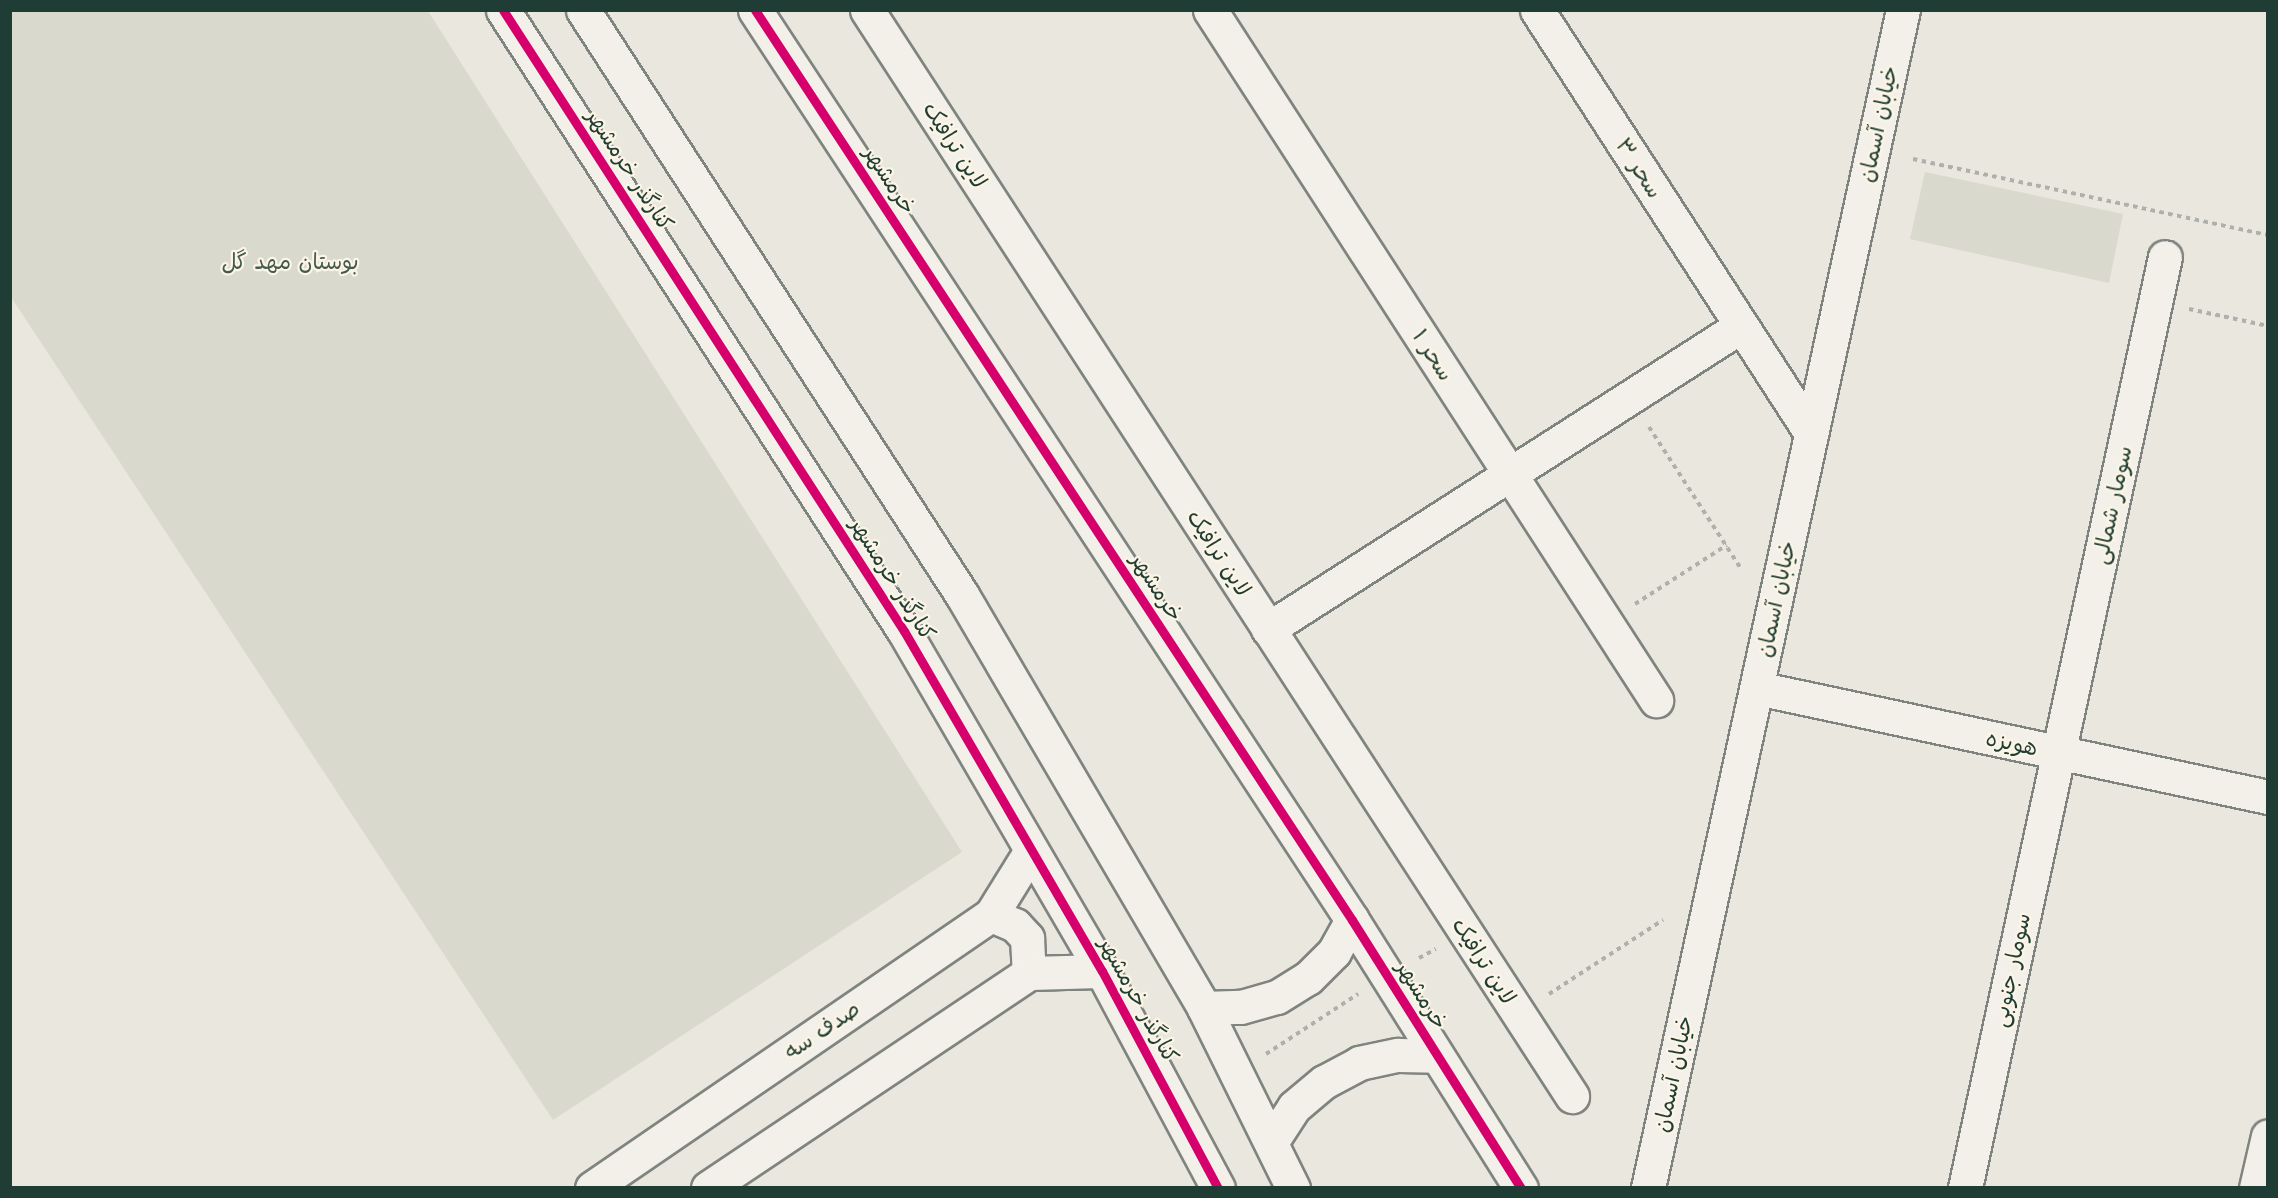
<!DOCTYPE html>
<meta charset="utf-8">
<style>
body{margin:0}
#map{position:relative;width:2278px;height:1198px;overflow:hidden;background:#eae7df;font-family:"Shantell Sans","Playpen Sans Arabic",sans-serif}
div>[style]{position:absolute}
.green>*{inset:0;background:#dad9cd}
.path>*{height:4px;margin-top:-2px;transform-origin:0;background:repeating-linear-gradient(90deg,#aeb1ab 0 4.5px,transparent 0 9px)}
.roads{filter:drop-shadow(2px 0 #80847f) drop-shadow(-2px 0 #80847f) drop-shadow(0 2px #80847f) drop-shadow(0 -2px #80847f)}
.minor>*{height:33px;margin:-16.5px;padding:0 16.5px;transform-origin:16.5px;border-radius:16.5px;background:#f3f0ea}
.tertiary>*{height:33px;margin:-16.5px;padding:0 16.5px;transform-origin:16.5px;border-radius:16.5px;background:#f3f0ea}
.cycleway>*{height:9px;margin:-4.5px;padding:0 4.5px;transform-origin:4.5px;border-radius:4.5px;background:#d6006c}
span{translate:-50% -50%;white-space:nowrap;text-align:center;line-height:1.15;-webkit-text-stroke:4.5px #fcf5e5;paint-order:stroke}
.street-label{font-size:22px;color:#1f3d34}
.park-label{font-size:22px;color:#425a50}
.frame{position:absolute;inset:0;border:12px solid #1f3d34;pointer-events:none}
</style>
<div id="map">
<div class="green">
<i style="clip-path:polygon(10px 11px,428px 11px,962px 852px,553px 1120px,11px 297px)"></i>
<i style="clip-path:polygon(1925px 172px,2123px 214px,2109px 283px,1910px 239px)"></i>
</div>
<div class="path">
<i style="left:1913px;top:159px;width:363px;rotate:12.1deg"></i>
<i style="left:2189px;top:309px;width:81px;rotate:12.1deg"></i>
<i style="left:1649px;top:427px;width:167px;rotate:57deg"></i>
<i style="left:1635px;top:604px;width:109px;rotate:-32.7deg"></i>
<i style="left:1419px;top:958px;width:19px;rotate:-28deg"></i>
<i style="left:1549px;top:994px;width:136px;rotate:-33deg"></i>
<i style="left:1266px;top:1054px;width:110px;rotate:-33.1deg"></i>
</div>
<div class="roads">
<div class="minor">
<i style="left:503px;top:10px;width:739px;rotate:57.15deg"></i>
<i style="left:904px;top:631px;width:393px;rotate:59.8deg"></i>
<i style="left:1102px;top:971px;width:246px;rotate:61.9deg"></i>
<i style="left:867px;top:10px;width:1295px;rotate:57.01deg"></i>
<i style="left:1210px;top:10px;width:822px;rotate:57.12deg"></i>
<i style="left:1537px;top:10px;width:504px;rotate:57.07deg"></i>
<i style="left:1268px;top:629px;width:562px;rotate:-32.64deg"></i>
<i style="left:1757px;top:688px;width:522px;rotate:12.04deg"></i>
<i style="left:1965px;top:1188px;width:952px;rotate:-77.88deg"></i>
<i style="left:2256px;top:1188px;width:53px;rotate:-77deg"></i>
</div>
<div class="tertiary">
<i style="left:583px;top:10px;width:697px;rotate:57.06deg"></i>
<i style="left:962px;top:595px;width:479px;rotate:59.6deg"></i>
<i style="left:1204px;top:1008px;width:201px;rotate:63.7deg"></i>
<i style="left:755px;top:10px;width:1088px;rotate:56.73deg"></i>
<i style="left:1352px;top:920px;width:317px;rotate:57.8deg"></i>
<i style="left:991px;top:915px;width:26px;rotate:23deg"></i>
<i style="left:1015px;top:925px;width:18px;rotate:47deg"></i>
<i style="left:1027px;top:938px;width:35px;rotate:87deg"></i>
<i style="left:1204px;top:1008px;width:37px;rotate:-2deg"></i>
<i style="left:1241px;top:1007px;width:37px;rotate:-16deg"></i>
<i style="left:1277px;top:997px;width:36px;rotate:-32deg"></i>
<i style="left:1308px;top:978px;width:37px;rotate:-45deg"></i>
<i style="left:1334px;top:952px;width:37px;rotate:-61deg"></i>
<i style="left:1272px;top:1141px;width:40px;rotate:-57.1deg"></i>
<i style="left:1294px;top:1107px;width:39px;rotate:-40deg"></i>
<i style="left:1324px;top:1082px;width:40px;rotate:-28deg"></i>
<i style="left:1359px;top:1063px;width:40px;rotate:-12deg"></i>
<i style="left:1398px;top:1055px;width:39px;rotate:1deg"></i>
<i style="left:592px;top:1188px;width:483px;rotate:-34.4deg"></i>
<i style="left:991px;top:915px;width:74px;rotate:-58.2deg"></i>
<i style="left:708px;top:1188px;width:386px;rotate:-33.8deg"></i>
<i style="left:1029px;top:973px;width:73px;rotate:-1.6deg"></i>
<i style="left:1648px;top:1188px;width:1205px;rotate:-77.79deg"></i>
</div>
</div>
<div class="cycleway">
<i style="left:503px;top:10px;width:739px;rotate:57.15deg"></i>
<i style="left:904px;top:631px;width:393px;rotate:59.8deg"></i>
<i style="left:1102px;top:971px;width:246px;rotate:61.9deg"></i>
<i style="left:755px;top:10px;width:1088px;rotate:56.73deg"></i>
<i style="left:1352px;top:920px;width:317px;rotate:57.8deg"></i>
</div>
<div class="street-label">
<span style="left:1878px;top:124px;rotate:-78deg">خیابان آسمان</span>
<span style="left:955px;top:145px;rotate:57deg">لاین ترافیک</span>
<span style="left:1639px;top:168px;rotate:57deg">سحر ۳</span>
<span style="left:630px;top:170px;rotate:57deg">کنارگذر خرمشهر</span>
<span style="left:890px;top:180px;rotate:57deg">خرمشهر</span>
<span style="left:1433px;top:355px;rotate:57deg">سحر ۱</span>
<span style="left:2112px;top:505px;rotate:-78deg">سومار شمالی</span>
<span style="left:1219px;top:553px;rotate:57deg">لاین ترافیک</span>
<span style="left:893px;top:579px;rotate:58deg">کنارگذر خرمشهر</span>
<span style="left:1157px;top:587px;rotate:57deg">خرمشهر</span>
<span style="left:1776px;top:599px;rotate:-78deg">خیابان آسمان</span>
<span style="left:2012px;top:743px;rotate:12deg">هویزه</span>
<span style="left:1484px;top:961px;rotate:57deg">لاین ترافیک</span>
<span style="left:2011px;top:970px;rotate:-78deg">سومار جنوبی</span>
<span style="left:1422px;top:995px;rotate:58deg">خرمشهر</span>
<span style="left:1139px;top:1000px;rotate:61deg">کنارگذر خرمشهر</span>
<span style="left:822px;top:1030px;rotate:-34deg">صدف سه</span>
<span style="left:1673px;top:1074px;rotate:-78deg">خیابان آسمان</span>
</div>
<div class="park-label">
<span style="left:290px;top:262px">بوستان مهد گل</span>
</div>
<div class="frame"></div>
</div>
